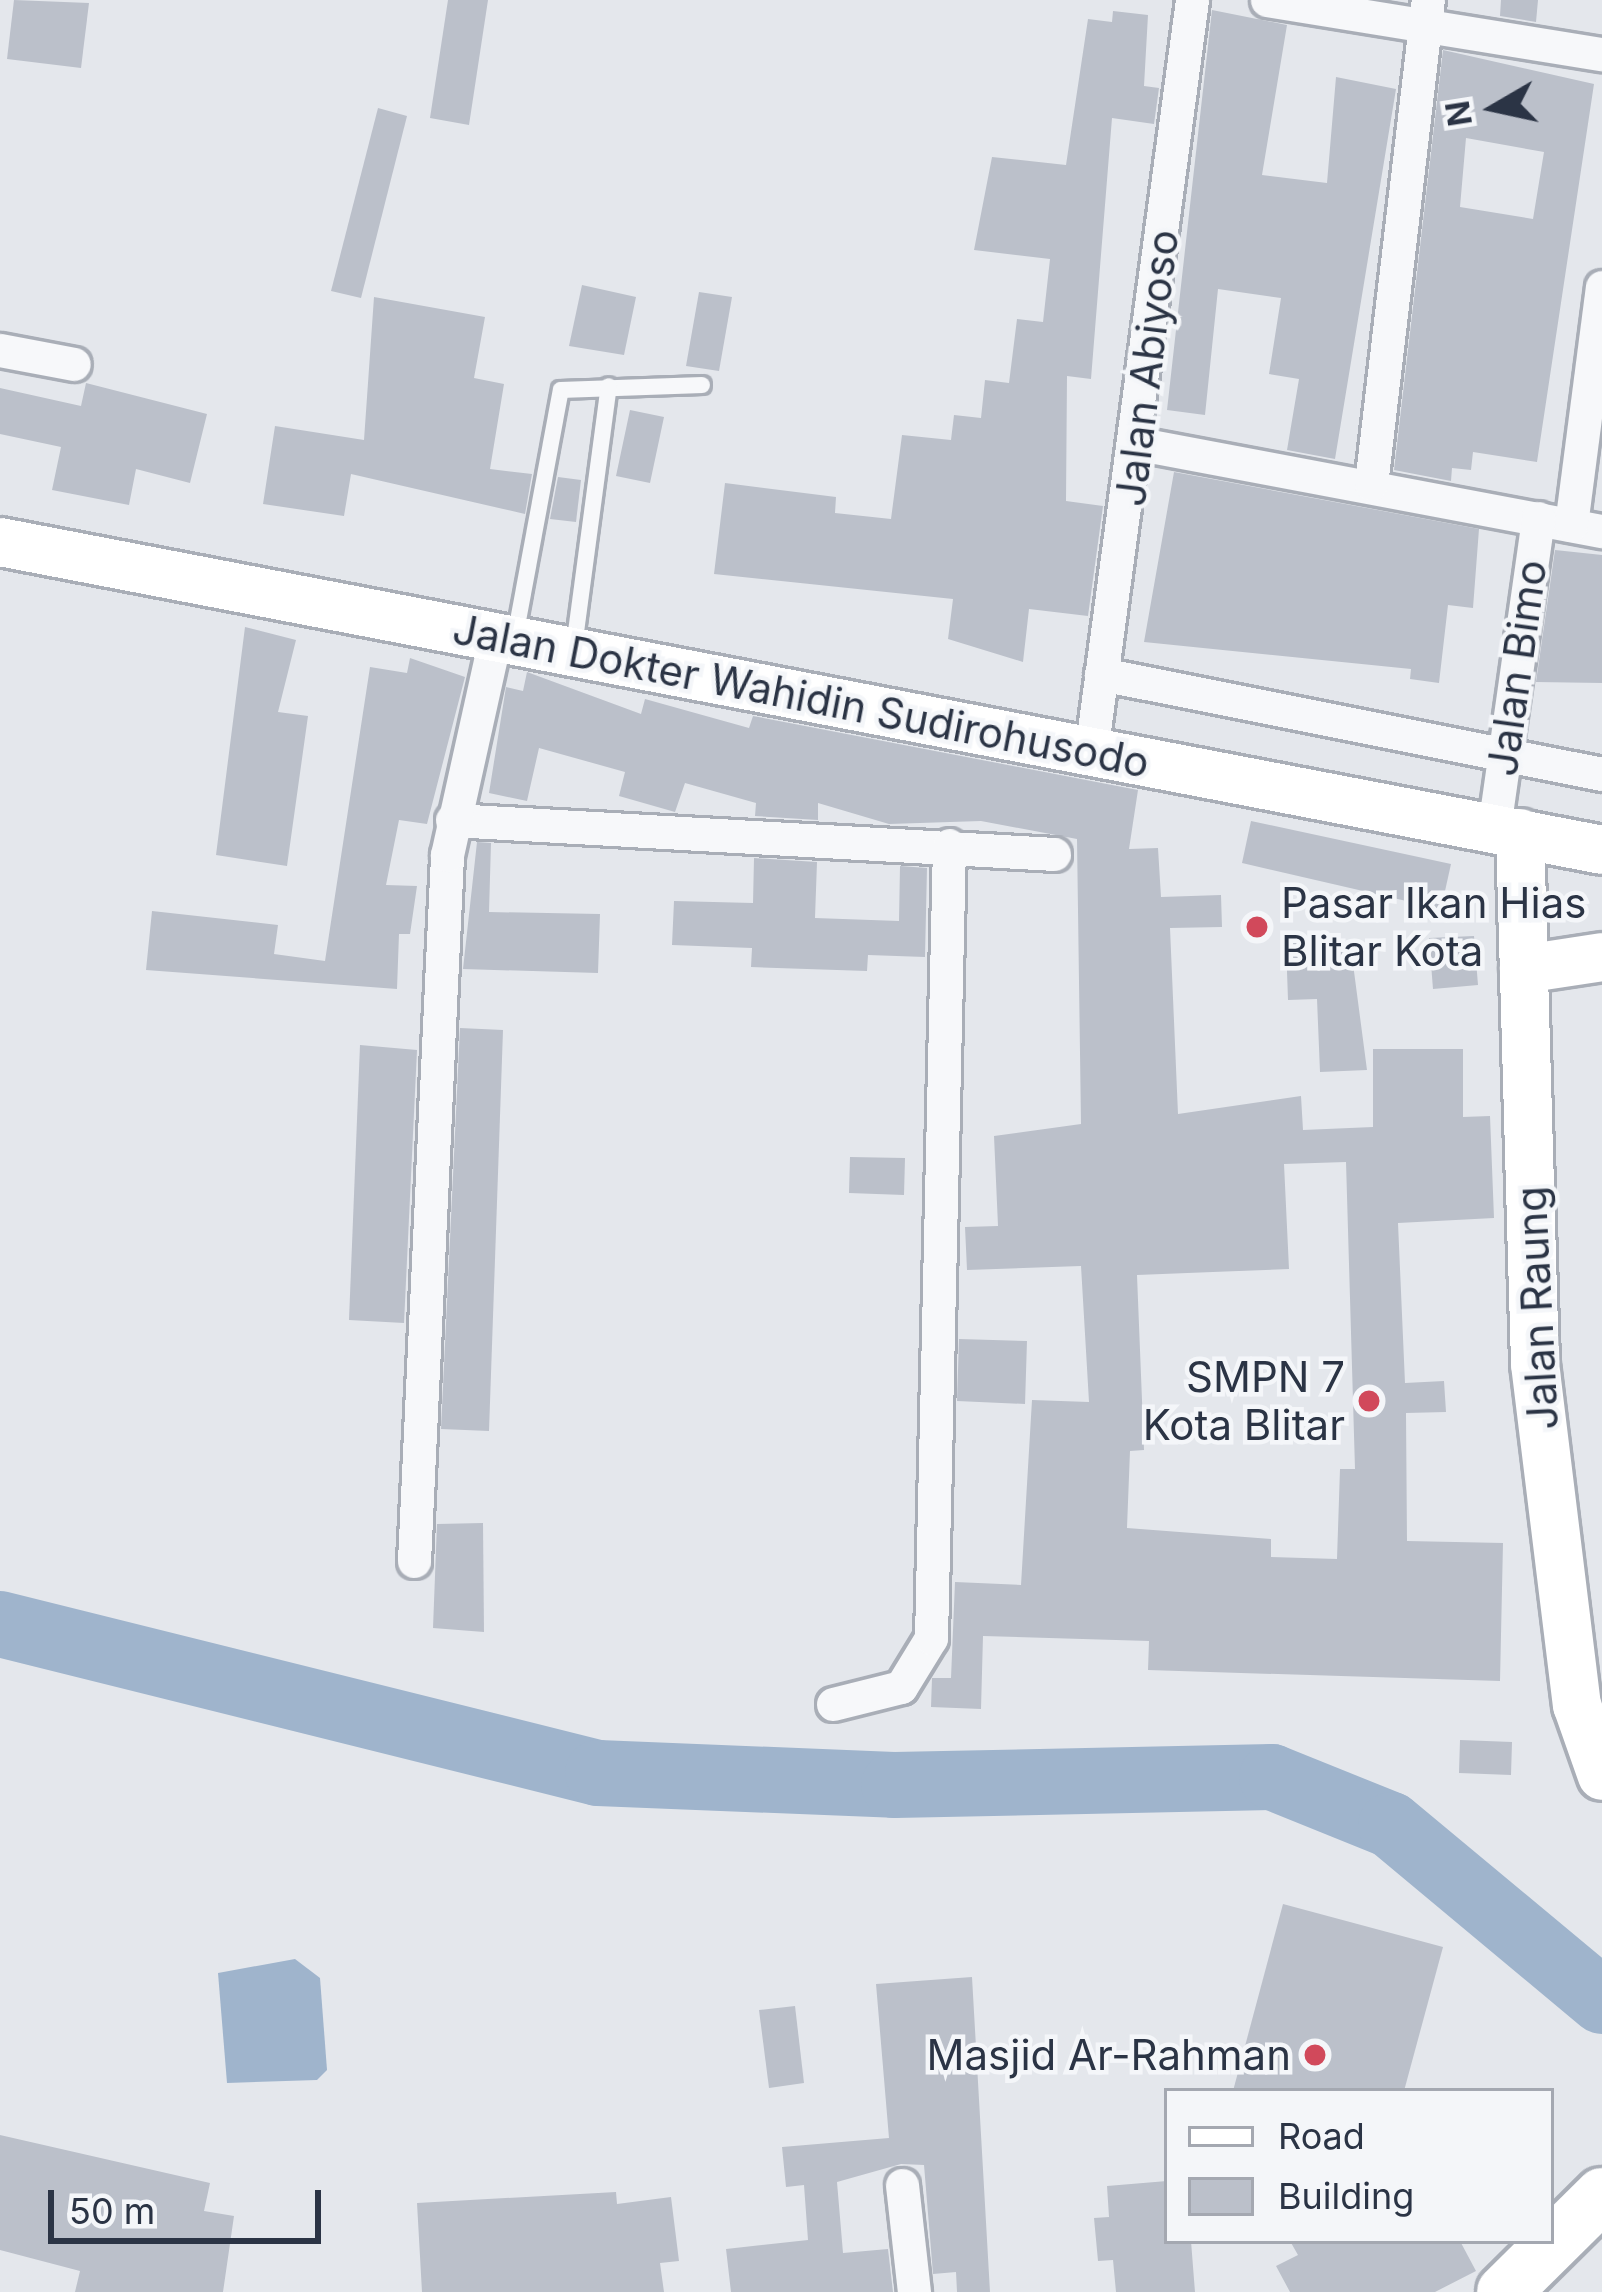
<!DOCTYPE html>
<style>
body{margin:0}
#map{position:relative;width:1602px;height:2292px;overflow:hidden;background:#e4e7ec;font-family:Inter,sans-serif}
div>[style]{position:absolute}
.water>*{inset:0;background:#9fb4cc}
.river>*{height:66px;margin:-33px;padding:0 33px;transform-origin:33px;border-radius:33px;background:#9fb4cc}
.building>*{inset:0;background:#bbc0ca}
.roads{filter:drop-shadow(3px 0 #a9aeb7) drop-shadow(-3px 0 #a9aeb7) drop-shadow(0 3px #a9aeb7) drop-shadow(0 -3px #a9aeb7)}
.service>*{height:16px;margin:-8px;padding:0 8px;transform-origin:8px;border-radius:8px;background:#f7f8fa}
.minor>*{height:33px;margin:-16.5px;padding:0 16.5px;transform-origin:16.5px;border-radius:16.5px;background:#f7f8fa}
.secondary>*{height:48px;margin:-24px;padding:0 24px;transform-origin:24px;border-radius:24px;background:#fff}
.primary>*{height:54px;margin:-27px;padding:0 27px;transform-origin:27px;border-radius:27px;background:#fff}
.dots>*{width:33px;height:33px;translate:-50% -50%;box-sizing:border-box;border:6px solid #f4f6f9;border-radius:50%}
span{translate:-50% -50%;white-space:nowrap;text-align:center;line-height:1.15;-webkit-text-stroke:9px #f4f6f9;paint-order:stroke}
.street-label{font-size:42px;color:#2b3445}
.poi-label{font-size:42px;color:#2b3445}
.left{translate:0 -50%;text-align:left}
.right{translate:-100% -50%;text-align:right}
.legend{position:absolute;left:1164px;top:2088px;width:390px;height:156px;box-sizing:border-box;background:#f4f6f9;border:3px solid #a4a8b1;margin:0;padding:15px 21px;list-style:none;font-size:36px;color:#2b3445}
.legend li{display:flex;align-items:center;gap:24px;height:60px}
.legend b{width:60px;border:3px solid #a4a8b1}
.north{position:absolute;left:1434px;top:48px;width:120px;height:120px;-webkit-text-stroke:9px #f4f6f9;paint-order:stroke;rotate:261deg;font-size:33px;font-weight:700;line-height:48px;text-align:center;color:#2b3445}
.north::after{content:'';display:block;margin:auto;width:42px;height:54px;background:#2b3445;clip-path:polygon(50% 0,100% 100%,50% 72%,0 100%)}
.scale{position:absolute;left:48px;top:2190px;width:273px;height:54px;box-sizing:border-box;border:6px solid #2b3445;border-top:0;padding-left:15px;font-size:36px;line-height:42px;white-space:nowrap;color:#2b3445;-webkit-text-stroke:9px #f4f6f9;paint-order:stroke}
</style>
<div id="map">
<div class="water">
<i style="clip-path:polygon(295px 1959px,320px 1978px,327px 2070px,317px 2080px,227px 2083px,218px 1973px)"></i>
</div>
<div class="river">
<i style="left:0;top:1624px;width:616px;rotate:13.99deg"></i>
<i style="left:598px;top:1773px;width:296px;rotate:2.3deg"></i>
<i style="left:894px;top:1785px;width:378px;rotate:-1.2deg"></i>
<i style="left:1272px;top:1777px;width:128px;rotate:22deg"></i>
<i style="left:1391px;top:1825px;width:275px;rotate:39.8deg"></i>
</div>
<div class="building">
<i style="clip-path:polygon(14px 0,89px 3px,81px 68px,7px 59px)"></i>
<i style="clip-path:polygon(448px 0,488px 0,469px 125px,430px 118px)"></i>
<i style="clip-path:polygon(1501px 0,1538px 0,1536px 22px,1500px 16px)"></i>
<i style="clip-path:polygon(1212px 10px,1287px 25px,1262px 175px,1327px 183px,1336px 77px,1396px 89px,1335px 459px,1287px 450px,1299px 379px,1269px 374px,1281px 298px,1218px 289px,1205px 415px,1167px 410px)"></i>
<i style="clip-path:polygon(1113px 11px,1148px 15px,1144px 86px,1159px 88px,1154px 124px,1112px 118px,1091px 379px,1067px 376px,1066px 501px,1103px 506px,1088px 616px,1029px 609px,1023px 662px,948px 639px,953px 599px,714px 574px,725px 483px,836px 497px,835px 513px,891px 519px,902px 435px,951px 440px,954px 415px,981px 418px,985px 380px,1009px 383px,1017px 319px,1043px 322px,1050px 259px,974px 250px,992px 157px,1066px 165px,1088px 19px,1112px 22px)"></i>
<i style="clip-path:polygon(evenodd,1443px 50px,1594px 84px,1537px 462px,1473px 452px,1471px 470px,1452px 468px,1451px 481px,1394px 470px,1443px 50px,1466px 138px,1544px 152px,1533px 219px,1460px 207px,1466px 138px)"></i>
<i style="clip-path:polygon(378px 108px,407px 116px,361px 298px,331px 291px)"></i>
<i style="clip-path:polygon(582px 285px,636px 297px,624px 355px,569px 346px)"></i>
<i style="clip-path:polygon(699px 292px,732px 297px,719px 371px,686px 366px)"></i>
<i style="clip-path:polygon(374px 297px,485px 317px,474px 378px,504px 384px,490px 469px,532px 474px,525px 514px,351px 474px,344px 516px,263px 504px,275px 426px,364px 440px)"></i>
<i style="clip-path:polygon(86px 383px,207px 414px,190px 483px,136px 469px,129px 505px,52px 490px,61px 447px,0 434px,0 388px,81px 406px)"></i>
<i style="clip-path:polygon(630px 410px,664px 417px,650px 483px,616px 476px)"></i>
<i style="clip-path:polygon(1174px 472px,1479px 529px,1473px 608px,1448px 605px,1439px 683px,1410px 679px,1411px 669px,1144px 642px)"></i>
<i style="clip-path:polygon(558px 477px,581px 480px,576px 522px,550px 519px)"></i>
<i style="clip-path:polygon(1555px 550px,1602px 555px,1602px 683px,1536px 682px)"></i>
<i style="clip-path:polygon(245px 627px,296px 640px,278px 712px,308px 716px,287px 866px,216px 855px)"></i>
<i style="clip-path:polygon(410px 658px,465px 677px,427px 824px,399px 820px,386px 885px,417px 886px,410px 934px,399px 934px,397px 989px,146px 970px,152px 911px,278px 925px,274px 954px,325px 961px,370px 667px,407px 673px)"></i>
<i style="clip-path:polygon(evenodd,527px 672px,641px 714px,645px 699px,749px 728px,753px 716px,1138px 790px,1129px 849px,1158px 848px,1161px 897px,1221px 895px,1222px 927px,1170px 928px,1178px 1114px,1301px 1096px,1303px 1130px,1373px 1127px,1373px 1049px,1463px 1049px,1463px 1117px,1490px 1116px,1494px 1218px,1398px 1223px,1405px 1383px,1444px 1381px,1446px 1412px,1406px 1413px,1407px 1541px,1503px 1543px,1500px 1681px,1148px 1670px,1149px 1641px,983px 1636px,981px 1709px,931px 1707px,932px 1678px,951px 1678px,955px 1582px,1021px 1585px,1032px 1400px,1089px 1402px,1081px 1266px,967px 1270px,965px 1227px,998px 1226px,994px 1136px,1081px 1124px,1077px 839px,981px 821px,889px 824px,818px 803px,818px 820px,755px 816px,756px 803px,685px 783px,675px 812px,619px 796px,625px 772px,539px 748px,527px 801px,489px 793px,506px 687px,523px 691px,527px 672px,1346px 1162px,1355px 1469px,1340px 1469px,1337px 1559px,1271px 1557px,1271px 1539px,1127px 1528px,1130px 1451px,1144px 1450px,1137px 1275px,1289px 1269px,1284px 1164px,1346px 1162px)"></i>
<i style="clip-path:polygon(1251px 821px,1451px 864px,1441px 909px,1242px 863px)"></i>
<i style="clip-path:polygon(477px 842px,491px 843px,489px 912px,600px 914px,598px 973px,463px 969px)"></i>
<i style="clip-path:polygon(754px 858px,817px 862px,815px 918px,899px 921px,900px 866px,927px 868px,925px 957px,868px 955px,867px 971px,751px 967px,752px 948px,672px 945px,674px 901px,753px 903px)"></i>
<i style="clip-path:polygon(1474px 936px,1478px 985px,1433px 989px,1429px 938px)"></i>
<i style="clip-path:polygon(1350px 941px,1367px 1070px,1320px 1072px,1317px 999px,1288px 1000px,1286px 943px)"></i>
<i style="clip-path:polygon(460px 1028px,503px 1030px,489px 1431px,441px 1429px)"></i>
<i style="clip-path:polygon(360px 1045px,417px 1050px,404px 1323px,349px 1320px)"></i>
<i style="clip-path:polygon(850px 1157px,905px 1158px,904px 1195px,849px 1193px)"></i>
<i style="clip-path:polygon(959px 1339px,1027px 1341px,1025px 1404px,957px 1401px)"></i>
<i style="clip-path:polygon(483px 1523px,484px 1632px,433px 1628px,437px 1524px)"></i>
<i style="clip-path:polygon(1460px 1740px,1512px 1742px,1511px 1775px,1459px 1773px)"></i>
<i style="clip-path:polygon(1283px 1904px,1443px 1947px,1404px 2091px,1233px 2091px)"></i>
<i style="clip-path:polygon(972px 1977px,990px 2292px,957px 2292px,956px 2272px,933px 2274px,924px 2165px,901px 2164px,837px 2182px,843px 2253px,888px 2249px,893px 2292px,731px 2292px,726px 2249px,808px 2240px,804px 2185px,786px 2187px,782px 2147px,889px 2138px,876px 1984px)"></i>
<i style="clip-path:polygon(795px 2006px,804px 2083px,769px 2088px,759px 2010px)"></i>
<i style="clip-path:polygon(0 2135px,210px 2183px,204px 2211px,234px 2216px,223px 2292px,75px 2292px,80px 2271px,0 2250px)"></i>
<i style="clip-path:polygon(1167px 2181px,1167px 2241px,1191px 2241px,1195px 2292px,1116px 2292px,1113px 2260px,1098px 2261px,1094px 2218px,1109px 2217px,1107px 2186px)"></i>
<i style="clip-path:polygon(616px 2192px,617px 2204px,671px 2197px,679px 2261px,660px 2263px,664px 2292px,422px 2292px,417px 2203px)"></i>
<i style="clip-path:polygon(1290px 2241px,1460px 2241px,1476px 2271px,1435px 2292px,1290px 2292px,1276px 2266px,1298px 2255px)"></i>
</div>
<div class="roads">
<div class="service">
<i style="left:515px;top:637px;width:251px;rotate:-79.5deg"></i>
<i style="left:561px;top:390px;width:141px;rotate:-2deg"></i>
<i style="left:574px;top:647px;width:263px;rotate:-82.4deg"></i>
</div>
<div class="minor">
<i style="left:1267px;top:0;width:339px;rotate:9.2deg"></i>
<i style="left:0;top:350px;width:75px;rotate:10.7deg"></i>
<i style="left:1140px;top:444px;width:470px;rotate:10.7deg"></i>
<i style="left:1371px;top:484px;width:487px;rotate:-83.3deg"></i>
<i style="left:1571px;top:525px;width:240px;rotate:-82.6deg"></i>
<i style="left:1101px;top:674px;width:511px;rotate:11.29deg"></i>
<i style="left:1091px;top:752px;width:759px;rotate:-82.35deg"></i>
<i style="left:452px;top:820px;width:603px;rotate:3.23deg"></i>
<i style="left:1494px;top:828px;width:313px;rotate:-81.9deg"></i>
<i style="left:414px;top:1561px;width:707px;rotate:-87.32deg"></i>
<i style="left:447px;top:855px;width:222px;rotate:-77.5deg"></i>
<i style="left:833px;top:1704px;width:70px;rotate:-14deg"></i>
<i style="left:901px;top:1687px;width:57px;rotate:-58.5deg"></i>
<i style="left:931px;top:1638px;width:793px;rotate:-88.7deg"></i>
<i style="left:902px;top:2185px;width:108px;rotate:83.6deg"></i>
</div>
<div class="secondary">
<i style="left:0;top:542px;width:1631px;rotate:10.88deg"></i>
<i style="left:1520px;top:833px;width:531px;rotate:88.38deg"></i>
<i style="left:1535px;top:1364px;width:344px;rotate:83deg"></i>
<i style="left:1577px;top:1705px;width:75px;rotate:70.6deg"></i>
<i style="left:1524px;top:969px;width:79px;rotate:-8.7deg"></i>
</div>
<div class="primary">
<i style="left:1504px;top:2292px;width:138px;rotate:-44.7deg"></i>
</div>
</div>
<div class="dots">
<i style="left:1257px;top:927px;background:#d1495b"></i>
<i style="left:1369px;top:1401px;background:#d1495b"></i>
<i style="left:1315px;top:2055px;background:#d1495b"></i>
</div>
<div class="street-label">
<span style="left:1147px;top:368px;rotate:-83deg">Jalan Abiyoso</span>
<span style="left:1517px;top:668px;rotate:-82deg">Jalan Bimo</span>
<span style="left:801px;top:696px;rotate:11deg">Jalan Dokter Wahidin Sudirohusodo</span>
<span style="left:1537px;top:1308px;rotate:-93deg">Jalan Raung</span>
</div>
<div class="poi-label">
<span class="left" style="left:1281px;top:927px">Pasar Ikan Hias<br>Blitar Kota</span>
<span class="right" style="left:1345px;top:1401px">SMPN 7<br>Kota Blitar</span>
<span class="right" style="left:1291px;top:2055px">Masjid Ar-Rahman</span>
</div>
<ul class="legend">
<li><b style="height:15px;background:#fff"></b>Road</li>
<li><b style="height:33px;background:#bbc0ca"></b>Building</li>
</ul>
<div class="north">N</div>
<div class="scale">50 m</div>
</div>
